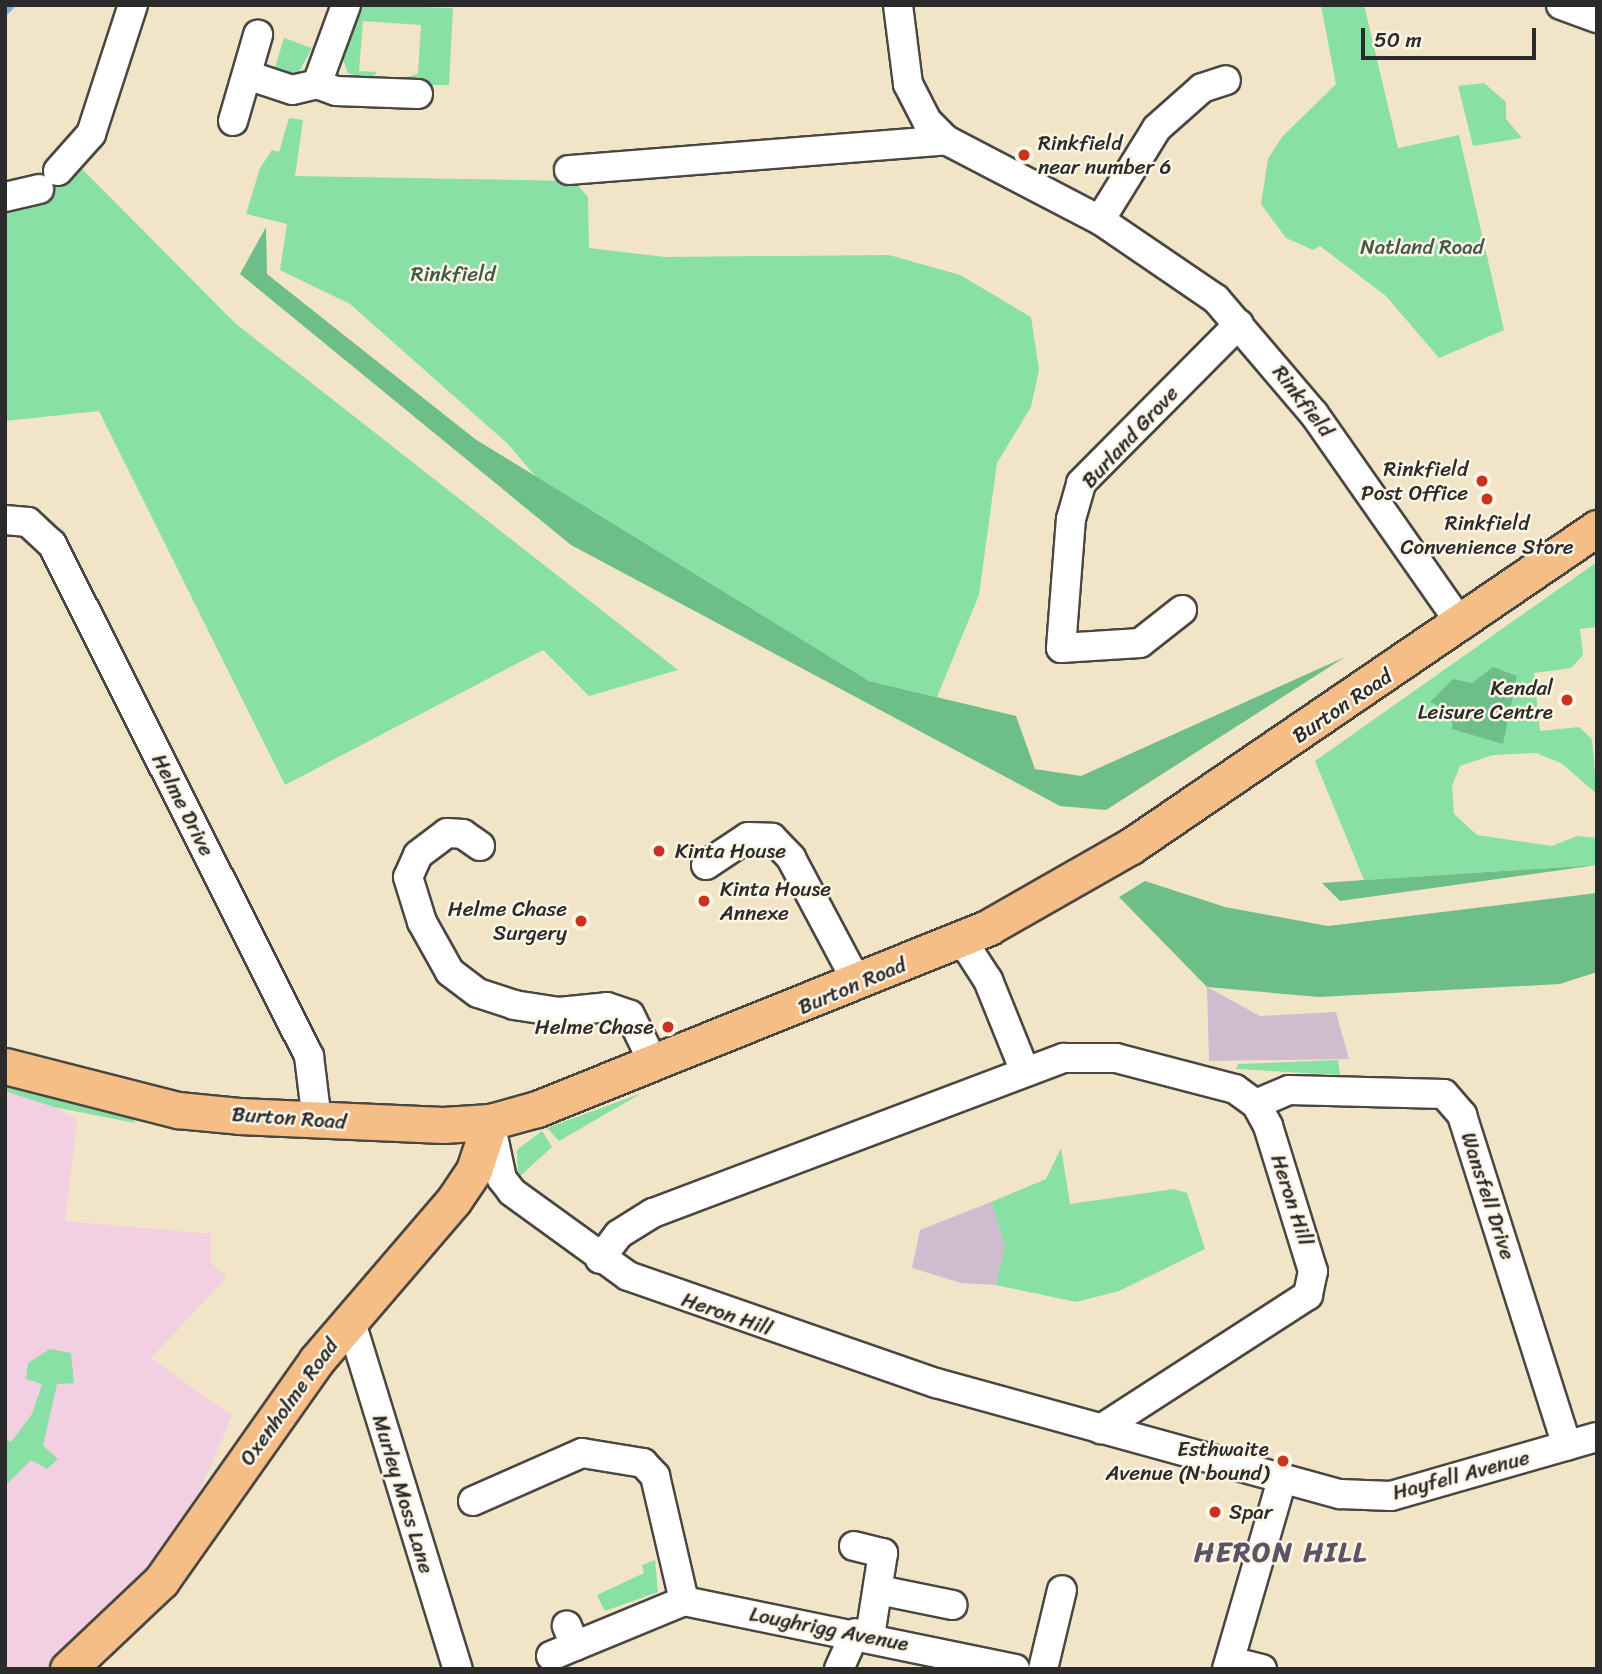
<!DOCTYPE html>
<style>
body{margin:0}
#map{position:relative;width:1602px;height:1674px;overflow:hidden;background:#f2e4c7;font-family:Sriracha,sans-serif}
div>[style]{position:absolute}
.built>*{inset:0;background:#f2cfe1}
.industrial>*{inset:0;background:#cfbdcf}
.green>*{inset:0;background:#89e0a4}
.forest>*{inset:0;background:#6ebe8a}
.stream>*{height:7px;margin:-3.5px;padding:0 3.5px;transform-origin:3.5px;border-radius:3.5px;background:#68bae3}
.roads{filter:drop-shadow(2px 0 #494742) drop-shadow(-2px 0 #494742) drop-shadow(0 2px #494742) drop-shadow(0 -2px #494742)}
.minor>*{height:28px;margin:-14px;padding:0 14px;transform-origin:14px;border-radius:14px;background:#fff}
.major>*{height:35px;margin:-17.5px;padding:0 17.5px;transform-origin:17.5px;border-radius:17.5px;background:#f6be87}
.dots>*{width:19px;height:19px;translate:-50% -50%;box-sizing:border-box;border:4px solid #fcf5e5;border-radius:50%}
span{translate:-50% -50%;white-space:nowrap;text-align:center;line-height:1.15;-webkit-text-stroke:5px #fcf5e5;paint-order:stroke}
.poi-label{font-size:21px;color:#2b2b2b}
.left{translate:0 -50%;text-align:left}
.right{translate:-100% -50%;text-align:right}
.park-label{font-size:21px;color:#425849}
.street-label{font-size:21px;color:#2b2b2b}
.district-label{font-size:28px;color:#5c5365;font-weight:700;letter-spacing:2px}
.frame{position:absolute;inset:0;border:7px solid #2b2b2b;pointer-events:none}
.scale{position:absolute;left:1361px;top:28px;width:175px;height:32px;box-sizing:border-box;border:4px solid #2b2b2b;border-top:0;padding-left:9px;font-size:21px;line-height:24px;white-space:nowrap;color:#2b2b2b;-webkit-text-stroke:5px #fcf5e5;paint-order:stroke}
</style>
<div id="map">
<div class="built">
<i style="clip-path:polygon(5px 1082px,77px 1119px,65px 1221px,211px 1234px,211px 1263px,227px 1277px,151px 1358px,232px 1416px,161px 1581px,68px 1669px,5px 1669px)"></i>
</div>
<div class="industrial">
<i style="clip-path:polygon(1207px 987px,1260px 1016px,1336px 1012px,1349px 1059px,1209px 1061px)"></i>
<i style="clip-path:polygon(991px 1202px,1006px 1245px,996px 1285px,961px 1283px,912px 1268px,920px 1230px)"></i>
</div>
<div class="green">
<i style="clip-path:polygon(359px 5px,453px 8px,449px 85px,415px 85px,404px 78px,418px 74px,421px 25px,363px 21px,359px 71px,377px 72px,370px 80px,348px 73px,342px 57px)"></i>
<i style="clip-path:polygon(1321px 5px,1364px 5px,1398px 148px,1459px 135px,1504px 330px,1439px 358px,1386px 296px,1320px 246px,1313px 250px,1286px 238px,1261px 204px,1268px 159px,1282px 137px,1336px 84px)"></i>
<i style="clip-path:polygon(284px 38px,312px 48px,299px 72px,273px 80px,261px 64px,275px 67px)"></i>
<i style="clip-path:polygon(1484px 83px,1506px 102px,1506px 119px,1522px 138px,1473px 146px,1458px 86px)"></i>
<i style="clip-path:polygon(289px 118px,303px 120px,295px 176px,574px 181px,588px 197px,589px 248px,665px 257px,889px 255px,960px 275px,1031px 317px,1039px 370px,1031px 407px,997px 463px,979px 595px,937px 697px,869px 681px,570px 517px,508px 444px,350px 304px,280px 270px,287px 224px,246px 214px,260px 168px,272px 150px,279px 152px)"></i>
<i style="clip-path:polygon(79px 166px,235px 323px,678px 670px,589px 696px,543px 650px,285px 785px,99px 411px,5px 421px,5px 205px,42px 198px)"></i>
<i style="clip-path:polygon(1597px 562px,1597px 627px,1580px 629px,1583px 655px,1571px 668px,1534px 673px,1540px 731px,1579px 727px,1592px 739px,1597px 794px,1561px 763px,1536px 753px,1493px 755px,1460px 766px,1452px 786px,1454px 814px,1477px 835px,1552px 846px,1577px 836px,1597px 838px,1597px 865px,1364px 880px,1315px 761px)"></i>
<i style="clip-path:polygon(1338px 1060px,1340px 1075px,1236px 1069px,1238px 1064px)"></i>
<i style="clip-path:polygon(5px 1085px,132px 1115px,135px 1123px,54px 1107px,5px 1091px)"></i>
<i style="clip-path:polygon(642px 1093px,559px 1141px,547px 1128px)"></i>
<i style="clip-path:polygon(542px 1131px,552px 1147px,518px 1178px,517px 1150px)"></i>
<i style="clip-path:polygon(1061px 1148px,1070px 1204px,1174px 1189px,1187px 1193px,1205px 1249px,1119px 1291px,1076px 1302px,996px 1285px,1005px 1245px,991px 1202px,1046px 1179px)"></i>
<i style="clip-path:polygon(50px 1349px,71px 1353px,74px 1383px,57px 1384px,43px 1446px,58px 1459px,47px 1469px,31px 1460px,5px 1486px,5px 1438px,11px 1442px,32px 1414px,42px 1384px,26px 1379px,28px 1363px)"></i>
<i style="clip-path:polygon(655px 1560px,658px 1592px,605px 1611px,597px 1595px,644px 1573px,642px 1565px)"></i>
</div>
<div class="forest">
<i style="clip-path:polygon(266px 227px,267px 274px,475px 439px,869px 681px,1016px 716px,1035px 769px,1081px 776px,1345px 657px,1106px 810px,1060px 806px,571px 545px,240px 274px)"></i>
<i style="clip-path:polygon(1493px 667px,1517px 676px,1503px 744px,1452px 729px,1453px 713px,1430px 702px,1453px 679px,1472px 683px)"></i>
<i style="clip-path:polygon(1597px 865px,1340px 901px,1322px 883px,1364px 880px)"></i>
<i style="clip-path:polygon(1145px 881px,1225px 907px,1328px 926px,1597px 893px,1597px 972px,1560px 984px,1319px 997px,1207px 987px,1119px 897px)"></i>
</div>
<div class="stream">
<i style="left:5px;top:11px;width:8px;rotate:-45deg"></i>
</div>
<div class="roads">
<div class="minor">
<i style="left:898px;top:5px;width:80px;rotate:82.8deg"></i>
<i style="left:908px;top:84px;width:42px;rotate:62.8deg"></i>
<i style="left:927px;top:121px;width:27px;rotate:45deg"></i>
<i style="left:946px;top:140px;width:174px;rotate:27.5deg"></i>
<i style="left:1100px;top:220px;width:140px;rotate:34.3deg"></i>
<i style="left:1216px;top:299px;width:151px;rotate:49.6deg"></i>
<i style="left:1314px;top:414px;width:258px;rotate:55deg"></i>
<i style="left:1561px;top:5px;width:38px;rotate:20deg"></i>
<i style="left:247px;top:75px;width:47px;rotate:18.4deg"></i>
<i style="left:292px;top:90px;width:26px;rotate:-13deg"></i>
<i style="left:317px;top:84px;width:20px;rotate:20deg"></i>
<i style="left:336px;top:91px;width:82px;rotate:2.1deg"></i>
<i style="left:317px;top:84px;width:84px;rotate:-69.8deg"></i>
<i style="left:233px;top:121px;width:90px;rotate:-73.8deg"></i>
<i style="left:569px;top:170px;width:378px;rotate:-4.5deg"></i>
<i style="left:58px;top:171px;width:50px;rotate:-48.3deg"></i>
<i style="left:91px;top:134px;width:136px;rotate:-72deg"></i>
<i style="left:5px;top:197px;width:35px;rotate:-13deg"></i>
<i style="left:1100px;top:220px;width:108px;rotate:-58.2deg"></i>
<i style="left:1157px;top:128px;width:60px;rotate:-41.6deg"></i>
<i style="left:1202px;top:88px;width:25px;rotate:-18deg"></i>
<i style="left:5px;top:520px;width:23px;rotate:5deg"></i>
<i style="left:28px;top:522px;width:33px;rotate:43deg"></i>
<i style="left:52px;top:544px;width:573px;rotate:63.35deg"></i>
<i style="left:309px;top:1056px;width:65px;rotate:83deg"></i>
<i style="left:1182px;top:610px;width:53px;rotate:141.8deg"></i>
<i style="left:1140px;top:643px;width:79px;rotate:176.4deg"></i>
<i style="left:1061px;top:648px;width:129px;rotate:-85.6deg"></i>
<i style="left:1071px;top:519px;width:37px;rotate:-74deg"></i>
<i style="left:1081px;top:483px;width:224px;rotate:-45.2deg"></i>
<i style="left:480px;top:846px;width:21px;rotate:-145deg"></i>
<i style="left:463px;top:834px;width:16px;rotate:-176deg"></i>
<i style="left:447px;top:833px;width:36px;rotate:143deg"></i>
<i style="left:418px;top:855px;width:24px;rotate:114deg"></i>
<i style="left:408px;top:877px;width:47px;rotate:72.7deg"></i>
<i style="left:422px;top:922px;width:57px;rotate:60.8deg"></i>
<i style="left:450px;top:972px;width:35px;rotate:37deg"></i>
<i style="left:478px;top:993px;width:38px;rotate:18deg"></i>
<i style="left:514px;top:1005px;width:46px;rotate:8.8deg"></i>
<i style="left:559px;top:1012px;width:48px;rotate:-5.9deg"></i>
<i style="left:607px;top:1007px;width:24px;rotate:19deg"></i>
<i style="left:630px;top:1015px;width:55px;rotate:63.9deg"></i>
<i style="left:706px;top:865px;width:50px;rotate:-33.7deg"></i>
<i style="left:748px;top:837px;width:24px;rotate:2deg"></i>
<i style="left:772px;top:838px;width:28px;rotate:46deg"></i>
<i style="left:791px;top:858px;width:143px;rotate:62deg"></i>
<i style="left:962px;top:940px;width:48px;rotate:57deg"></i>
<i style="left:988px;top:980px;width:96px;rotate:68deg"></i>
<i style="left:1256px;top:1104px;width:36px;rotate:-23deg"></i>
<i style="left:1289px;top:1090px;width:155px;rotate:1.5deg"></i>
<i style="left:1444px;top:1094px;width:28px;rotate:49deg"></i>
<i style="left:1462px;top:1115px;width:347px;rotate:72.4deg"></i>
<i style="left:490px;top:1122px;width:58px;rotate:78.1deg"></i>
<i style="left:502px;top:1179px;width:16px;rotate:52deg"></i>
<i style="left:512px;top:1192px;width:143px;rotate:35.9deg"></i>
<i style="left:628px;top:1276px;width:326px;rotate:19.2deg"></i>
<i style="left:936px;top:1383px;width:419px;rotate:15.4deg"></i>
<i style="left:1340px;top:1494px;width:51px;rotate:2.2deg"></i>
<i style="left:1391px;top:1496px;width:214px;rotate:-16deg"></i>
<i style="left:600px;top:1259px;width:31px;rotate:-53deg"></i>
<i style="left:619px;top:1234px;width:40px;rotate:-32deg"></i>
<i style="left:653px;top:1213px;width:439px;rotate:-20.7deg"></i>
<i style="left:1064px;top:1058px;width:52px"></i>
<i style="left:1116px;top:1058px;width:123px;rotate:14.6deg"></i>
<i style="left:1235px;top:1089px;width:26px;rotate:36deg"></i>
<i style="left:1256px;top:1104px;width:25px;rotate:61deg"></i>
<i style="left:1268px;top:1126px;width:152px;rotate:72.8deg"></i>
<i style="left:1313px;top:1271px;width:25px;rotate:102deg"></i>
<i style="left:1308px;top:1295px;width:247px;rotate:147.1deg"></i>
<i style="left:350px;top:1319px;width:366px;rotate:72.9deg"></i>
<i style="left:473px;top:1501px;width:119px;rotate:-23.8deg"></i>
<i style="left:582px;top:1453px;width:62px;rotate:9.3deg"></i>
<i style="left:643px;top:1463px;width:18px;rotate:47deg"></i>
<i style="left:655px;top:1476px;width:128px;rotate:76.9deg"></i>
<i style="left:684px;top:1601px;width:118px;rotate:157.6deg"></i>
<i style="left:575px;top:1646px;width:22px;rotate:-112deg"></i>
<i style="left:854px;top:1546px;width:30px;rotate:14deg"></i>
<i style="left:883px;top:1553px;width:84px;rotate:98.9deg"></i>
<i style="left:879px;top:1590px;width:75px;rotate:11.6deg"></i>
<i style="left:684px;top:1601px;width:338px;rotate:11.6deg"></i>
<i style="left:551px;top:1656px;width:26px;rotate:-23deg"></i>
<i style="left:1230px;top:1661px;width:33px;rotate:14deg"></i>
<i style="left:839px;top:1669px;width:39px;rotate:-66deg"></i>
<i style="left:1043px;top:1669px;width:81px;rotate:-76.5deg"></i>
<i style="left:1227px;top:1669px;width:197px;rotate:-73.8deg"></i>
</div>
<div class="major">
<i style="left:5px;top:1066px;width:179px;rotate:14.3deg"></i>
<i style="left:178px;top:1110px;width:61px;rotate:5.6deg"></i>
<i style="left:239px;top:1116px;width:204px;rotate:2.5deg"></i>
<i style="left:443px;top:1125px;width:47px;rotate:-3.7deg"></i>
<i style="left:490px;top:1122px;width:49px;rotate:-15.5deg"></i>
<i style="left:537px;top:1109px;width:487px;rotate:-21.9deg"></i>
<i style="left:989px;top:927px;width:163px;rotate:-29.7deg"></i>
<i style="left:1131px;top:846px;width:564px;rotate:-34.31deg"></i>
<i style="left:68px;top:1669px;width:128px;rotate:-43.4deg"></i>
<i style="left:161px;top:1581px;width:269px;rotate:-54.8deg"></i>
<i style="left:316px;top:1361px;width:212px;rotate:-49.4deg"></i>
<i style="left:454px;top:1200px;width:36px;rotate:-56deg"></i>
<i style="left:474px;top:1170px;width:51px;rotate:-71.6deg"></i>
</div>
</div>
<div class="dots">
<i style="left:1024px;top:155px;background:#c8321e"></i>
<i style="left:1482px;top:481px;background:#c8321e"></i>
<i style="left:1487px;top:499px;background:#c8321e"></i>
<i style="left:1567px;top:700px;background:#c8321e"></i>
<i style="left:659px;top:851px;background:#c8321e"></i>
<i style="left:704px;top:901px;background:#c8321e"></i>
<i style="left:581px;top:921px;background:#c8321e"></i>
<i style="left:668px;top:1027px;background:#c8321e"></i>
<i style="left:1283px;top:1461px;background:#c8321e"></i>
<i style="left:1215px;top:1512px;background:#c8321e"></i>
</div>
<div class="poi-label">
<span class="left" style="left:1038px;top:155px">Rinkfield<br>near number 6</span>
<span class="right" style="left:1468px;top:481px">Rinkfield<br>Post Office</span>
<span style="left:1487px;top:535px">Rinkfield<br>Convenience Store</span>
<span class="right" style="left:1553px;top:700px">Kendal<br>Leisure Centre</span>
<span class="left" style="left:675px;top:851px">Kinta House</span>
<span class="left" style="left:720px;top:901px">Kinta House<br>Annexe</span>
<span class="right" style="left:567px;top:921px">Helme Chase<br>Surgery</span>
<span class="right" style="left:654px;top:1027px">Helme Chase</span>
<span class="right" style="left:1269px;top:1461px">Esthwaite<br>Avenue (N bound)</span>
<span class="left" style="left:1229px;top:1512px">Spar</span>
</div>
<div class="park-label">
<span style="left:1422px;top:247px">Natland Road</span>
<span style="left:453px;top:274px">Rinkfield</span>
</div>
<div class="street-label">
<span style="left:1303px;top:401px;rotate:52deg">Rinkfield</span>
<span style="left:1130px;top:437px;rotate:-47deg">Burland Grove</span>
<span style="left:1342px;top:706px;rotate:-34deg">Burton Road</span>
<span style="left:183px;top:805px;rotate:63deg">Helme Drive</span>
<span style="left:852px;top:986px;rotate:-23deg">Burton Road</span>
<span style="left:289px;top:1118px;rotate:4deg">Burton Road</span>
<span style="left:1488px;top:1196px;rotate:72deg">Wansfell Drive</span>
<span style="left:1292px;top:1200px;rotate:72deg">Heron Hill</span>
<span style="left:727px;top:1314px;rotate:19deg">Heron Hill</span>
<span style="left:289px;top:1402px;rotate:-54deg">Oxenholme Road</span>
<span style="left:1461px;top:1475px;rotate:-15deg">Hayfell Avenue</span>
<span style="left:403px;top:1494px;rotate:73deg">Murley Moss Lane</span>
<span style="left:829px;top:1629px;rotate:11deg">Loughrigg Avenue</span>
</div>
<div class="district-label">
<span style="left:1281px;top:1552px">HERON HILL</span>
</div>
<div class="frame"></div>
<div class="scale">50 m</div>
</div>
